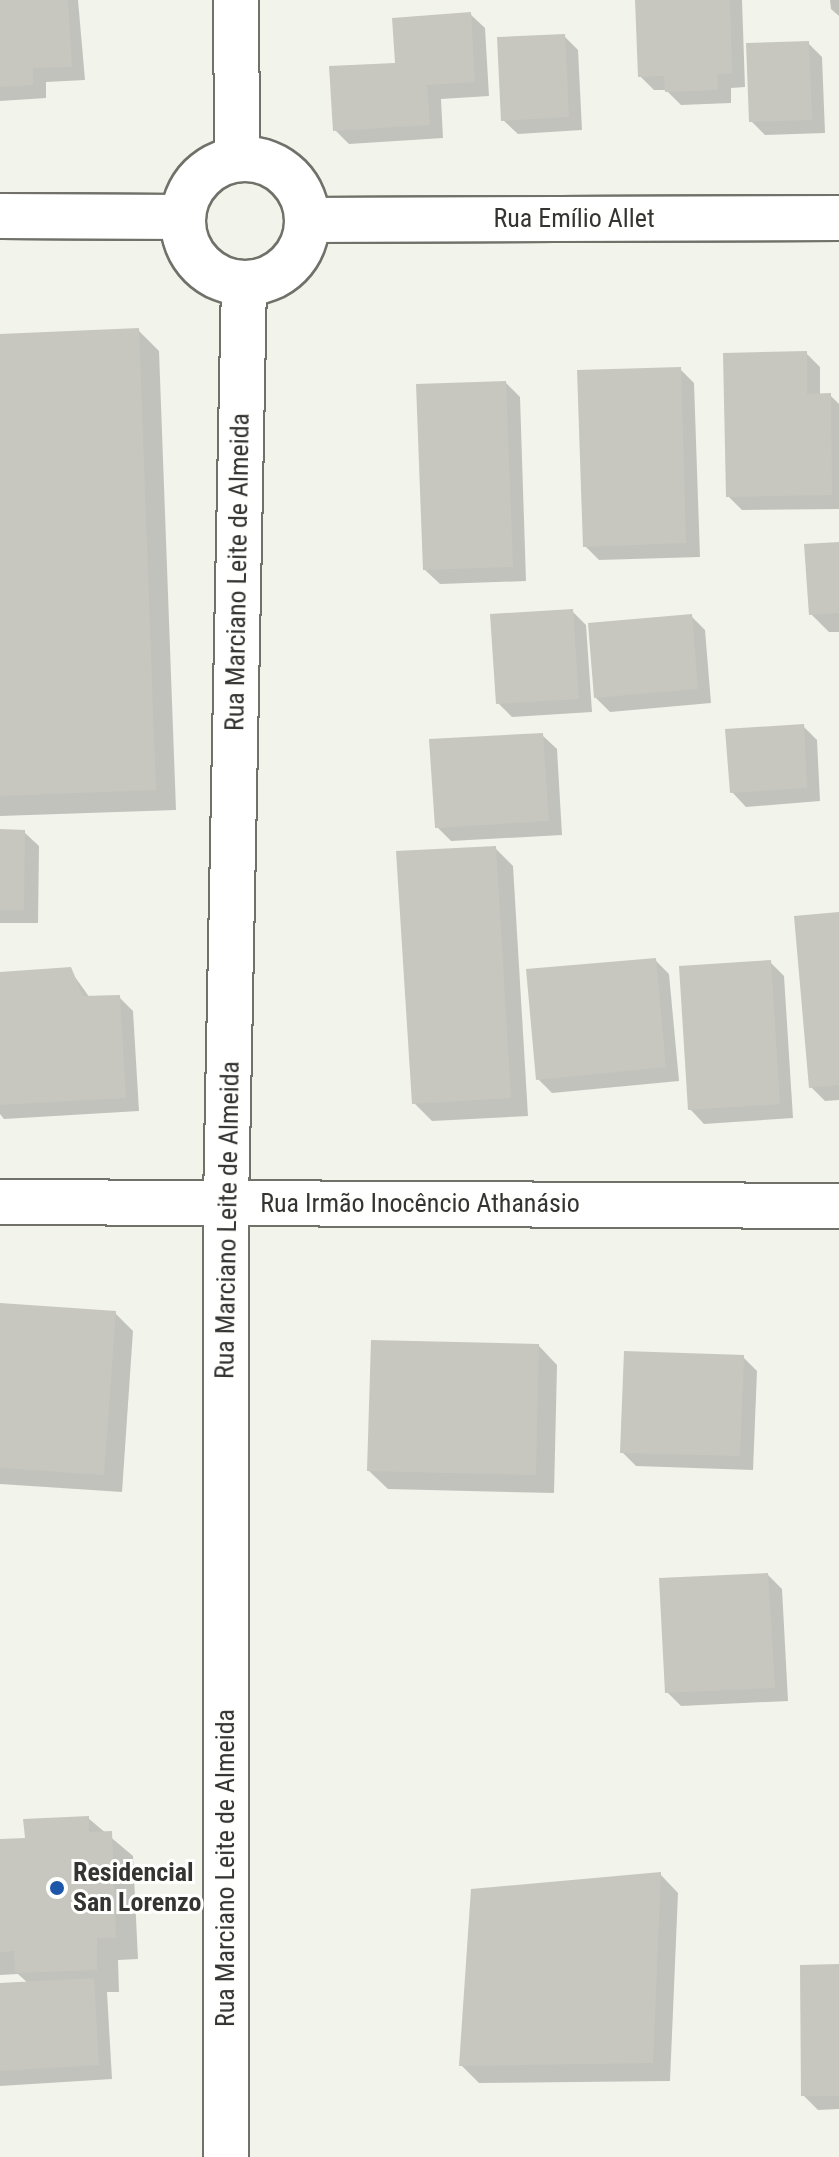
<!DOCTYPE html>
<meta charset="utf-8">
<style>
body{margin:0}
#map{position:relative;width:839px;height:2157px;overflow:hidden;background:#f2f3eb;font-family:"Roboto Condensed",sans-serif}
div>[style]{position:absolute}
.shadow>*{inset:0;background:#0003}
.building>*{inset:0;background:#c7c7c0}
.roads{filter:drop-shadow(2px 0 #71716a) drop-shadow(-2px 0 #71716a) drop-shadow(0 2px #71716a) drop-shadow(0 -2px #71716a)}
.secondary>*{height:44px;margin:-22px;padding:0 22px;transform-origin:22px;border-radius:22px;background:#fff}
.secondary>.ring{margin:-22px;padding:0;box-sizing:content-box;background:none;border:44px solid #fff;border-radius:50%}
.dots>*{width:22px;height:22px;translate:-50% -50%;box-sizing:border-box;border:4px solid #fffffe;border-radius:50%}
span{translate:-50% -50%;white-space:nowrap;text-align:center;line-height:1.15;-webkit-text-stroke:6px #fffffe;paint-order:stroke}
.street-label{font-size:26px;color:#343532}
.poi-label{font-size:26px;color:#343532;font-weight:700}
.left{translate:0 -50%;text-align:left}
</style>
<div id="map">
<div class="shadow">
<i style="clip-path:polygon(0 0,78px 0,85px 80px,46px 82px,46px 98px,0 101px)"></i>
<i style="clip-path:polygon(637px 0,742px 0,745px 87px,731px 88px,731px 103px,681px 105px,666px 90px,654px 90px,640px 76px)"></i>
<i style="clip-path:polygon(830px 0,839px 0,839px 16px,831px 9px)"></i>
<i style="clip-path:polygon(470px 14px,485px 28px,489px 96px,441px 99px,443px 138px,349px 144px,335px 130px,397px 65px)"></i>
<i style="clip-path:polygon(564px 36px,578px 50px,582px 130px,518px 134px,503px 120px)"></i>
<i style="clip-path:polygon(808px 43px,822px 57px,825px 133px,765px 135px,751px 121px)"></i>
<i style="clip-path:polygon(138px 330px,159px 351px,176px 810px,0 816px,0 336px)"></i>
<i style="clip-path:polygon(806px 353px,820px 367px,820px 395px,830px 395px,839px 404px,839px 509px,742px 510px,728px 496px)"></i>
<i style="clip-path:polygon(680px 369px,694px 383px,700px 557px,599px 560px,585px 546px)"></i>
<i style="clip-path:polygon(506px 383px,520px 397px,526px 581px,440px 584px,425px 570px)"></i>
<i style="clip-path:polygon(839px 544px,839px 632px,829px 632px,811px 614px)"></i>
<i style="clip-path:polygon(572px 611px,586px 625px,592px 712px,512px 717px,498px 703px)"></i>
<i style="clip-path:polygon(691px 616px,705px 630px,711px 703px,610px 712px,596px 698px)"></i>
<i style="clip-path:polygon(803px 726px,817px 740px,820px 801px,746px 807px,732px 792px)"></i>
<i style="clip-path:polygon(542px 735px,557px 749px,562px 835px,451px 841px,437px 827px)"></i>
<i style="clip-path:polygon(0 831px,24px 832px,39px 846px,38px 923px,0 923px)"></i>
<i style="clip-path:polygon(495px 848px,513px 866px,528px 1116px,432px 1121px,414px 1103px)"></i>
<i style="clip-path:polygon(839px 914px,839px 1100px,825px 1101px,811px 1087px)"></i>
<i style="clip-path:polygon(655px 960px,669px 974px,679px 1081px,552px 1093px,538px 1079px)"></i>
<i style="clip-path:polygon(770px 962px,784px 976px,793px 1118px,704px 1124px,690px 1109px)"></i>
<i style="clip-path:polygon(70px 970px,90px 998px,119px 997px,133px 1011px,139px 1111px,4px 1119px,0 1114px,0 974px)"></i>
<i style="clip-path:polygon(0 1305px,115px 1313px,133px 1331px,122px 1492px,0 1484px)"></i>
<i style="clip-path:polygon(539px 1346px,557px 1365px,554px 1493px,388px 1489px,369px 1471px)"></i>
<i style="clip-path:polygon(743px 1357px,757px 1371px,753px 1470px,636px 1466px,622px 1452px)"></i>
<i style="clip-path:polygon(768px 1575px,782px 1589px,788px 1701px,681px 1706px,667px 1692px)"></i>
<i style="clip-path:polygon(88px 1818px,133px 1856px,138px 1959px,118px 1960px,119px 1992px,107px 1992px,112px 2079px,0 2086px,0 1985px,29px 1984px,18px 1974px,0 1975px,0 1841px,27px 1840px)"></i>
<i style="clip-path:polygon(660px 1874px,678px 1893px,670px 2081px,479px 2083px,461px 2065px)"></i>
<i style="clip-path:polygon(839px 1966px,839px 2109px,818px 2110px,803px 2095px)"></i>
</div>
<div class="building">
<i style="clip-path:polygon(0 0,68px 0,72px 67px,33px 68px,33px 85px,0 87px)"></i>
<i style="clip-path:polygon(635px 0,730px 0,732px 73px,717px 74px,718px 90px,665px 92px,664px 76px,638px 77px)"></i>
<i style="clip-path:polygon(471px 12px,475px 82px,427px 85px,430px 125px,333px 131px,329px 66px,395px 63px,392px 18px)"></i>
<i style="clip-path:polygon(565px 34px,569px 117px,501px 121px,497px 37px)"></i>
<i style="clip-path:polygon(809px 41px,812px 120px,749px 122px,746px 43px)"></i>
<i style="clip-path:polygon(139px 328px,156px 790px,0 796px,0 334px)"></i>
<i style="clip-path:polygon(807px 351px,807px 394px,831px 393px,832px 495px,726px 497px,723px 353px)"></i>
<i style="clip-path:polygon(681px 367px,686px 543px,583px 547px,577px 370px)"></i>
<i style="clip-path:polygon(506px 381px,513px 567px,423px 570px,416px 384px)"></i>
<i style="clip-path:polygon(839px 542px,839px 613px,809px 615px,804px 544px)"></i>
<i style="clip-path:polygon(573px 609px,579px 699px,496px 704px,490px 614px)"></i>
<i style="clip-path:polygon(692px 614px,698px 689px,594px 698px,588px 623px)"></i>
<i style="clip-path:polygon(804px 724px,807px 788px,730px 793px,725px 729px)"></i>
<i style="clip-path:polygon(543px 733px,549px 821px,435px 828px,429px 739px)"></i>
<i style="clip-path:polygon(0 829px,25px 830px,24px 910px,0 910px)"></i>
<i style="clip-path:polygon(496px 846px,511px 1098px,412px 1104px,396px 851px)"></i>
<i style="clip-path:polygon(839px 912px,839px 1085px,809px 1088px,794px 916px)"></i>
<i style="clip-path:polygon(656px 958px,666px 1067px,536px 1080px,526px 969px)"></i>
<i style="clip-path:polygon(771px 960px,780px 1104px,688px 1110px,679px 966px)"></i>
<i style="clip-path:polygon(71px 967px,83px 996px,120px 995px,126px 1098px,0 1105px,0 972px)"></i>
<i style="clip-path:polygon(0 1303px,116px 1311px,104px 1475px,0 1468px)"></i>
<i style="clip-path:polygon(371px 1340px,539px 1344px,536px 1475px,367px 1471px)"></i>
<i style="clip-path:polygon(624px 1351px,744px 1355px,740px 1456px,620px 1453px)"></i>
<i style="clip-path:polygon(768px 1573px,775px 1688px,665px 1693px,659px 1578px)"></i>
<i style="clip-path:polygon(89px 1816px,89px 1832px,112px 1831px,116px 1938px,97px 1938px,97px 1970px,15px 1973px,14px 1951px,0 1952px,0 1839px,25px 1838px,23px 1819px)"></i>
<i style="clip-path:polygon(661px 1872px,653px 2063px,459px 2066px,471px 1889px)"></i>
<i style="clip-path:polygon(839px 1964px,839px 2096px,801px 2096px,800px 1965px)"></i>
<i style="clip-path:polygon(94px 1978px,99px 2065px,0 2071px,0 1983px)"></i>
</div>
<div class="roads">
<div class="secondary">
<i style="left:236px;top:0;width:159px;rotate:89.6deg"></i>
<i class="ring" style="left:183px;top:159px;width:80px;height:80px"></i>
<i style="left:0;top:216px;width:183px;rotate:0.3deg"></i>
<i style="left:308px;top:220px;width:531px;rotate:-0.22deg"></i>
<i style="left:0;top:1202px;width:839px;rotate:0.27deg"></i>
<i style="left:226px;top:2157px;width:954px;rotate:-90deg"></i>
<i style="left:226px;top:1203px;width:920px;rotate:-88.88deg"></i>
</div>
</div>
<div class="dots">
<i style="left:57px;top:1888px;background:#1d57a9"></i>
</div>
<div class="street-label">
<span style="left:574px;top:219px">Rua Emílio Allet</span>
<span style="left:238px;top:572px;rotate:-89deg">Rua Marciano Leite de Almeida</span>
<span style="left:420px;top:1204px">Rua Irmão Inocêncio Athanásio</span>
<span style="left:228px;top:1220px;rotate:-89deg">Rua Marciano Leite de Almeida</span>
<span style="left:226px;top:1868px;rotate:-90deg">Rua Marciano Leite de Almeida</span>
</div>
<div class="poi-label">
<span class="left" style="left:73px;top:1888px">Residencial<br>San Lorenzo</span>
</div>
</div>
